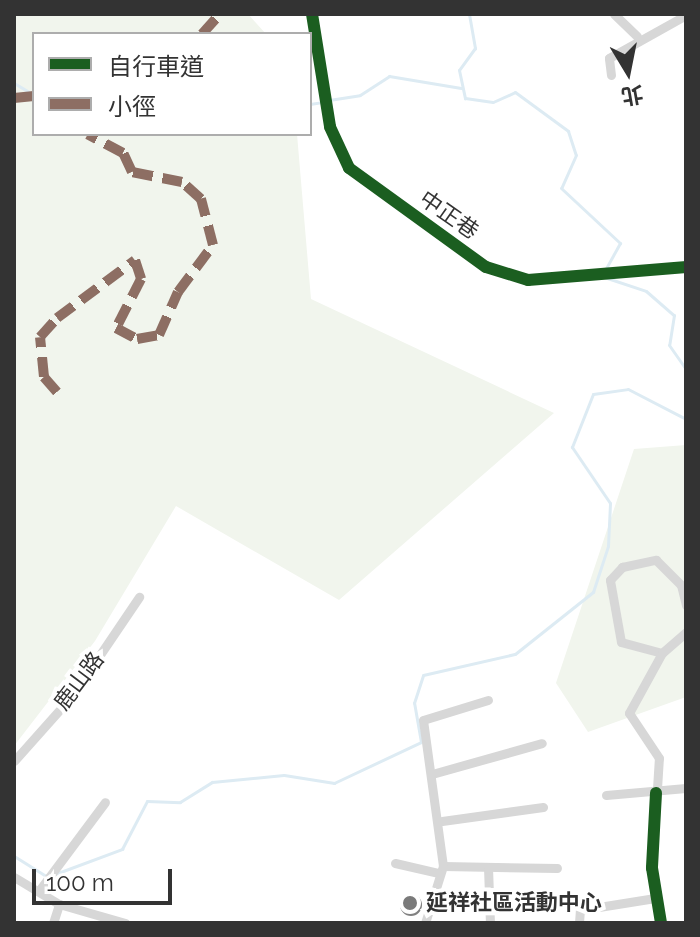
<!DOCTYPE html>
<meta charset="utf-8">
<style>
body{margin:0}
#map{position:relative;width:700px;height:937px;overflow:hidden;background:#fff;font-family:Raleway,"Noto Sans TC",sans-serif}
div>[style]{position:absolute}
.green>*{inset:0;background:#f1f5ed}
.stream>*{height:3px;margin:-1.5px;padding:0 1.5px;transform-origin:1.5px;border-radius:1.5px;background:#ddebf3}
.building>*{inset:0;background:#818181}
.round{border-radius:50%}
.minor>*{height:9px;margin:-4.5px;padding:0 4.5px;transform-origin:4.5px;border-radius:4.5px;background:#d7d7d7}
.quiet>*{height:10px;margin-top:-5px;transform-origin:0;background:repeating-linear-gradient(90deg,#8d6e63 0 20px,transparent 0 30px)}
.cycleway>*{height:12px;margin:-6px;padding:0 6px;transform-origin:6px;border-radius:6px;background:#1b5e20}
.dots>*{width:22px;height:22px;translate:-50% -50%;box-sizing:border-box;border:4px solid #fff;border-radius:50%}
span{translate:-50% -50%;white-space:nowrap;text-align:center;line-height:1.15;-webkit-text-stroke:8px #fff;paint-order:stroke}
.street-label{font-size:22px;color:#333}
.poi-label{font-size:22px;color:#333;font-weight:700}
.left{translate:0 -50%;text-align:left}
.frame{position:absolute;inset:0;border:16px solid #333;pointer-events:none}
.legend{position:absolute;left:32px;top:32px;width:280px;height:104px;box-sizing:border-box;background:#fff;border:2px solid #adadad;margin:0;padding:10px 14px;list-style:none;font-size:24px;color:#333}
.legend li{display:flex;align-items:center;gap:16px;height:40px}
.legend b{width:40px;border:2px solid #adadad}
.north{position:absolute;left:588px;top:32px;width:80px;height:80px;-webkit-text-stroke:6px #fff;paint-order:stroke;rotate:170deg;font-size:22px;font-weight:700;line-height:32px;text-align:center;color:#333}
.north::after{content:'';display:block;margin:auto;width:28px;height:36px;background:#333;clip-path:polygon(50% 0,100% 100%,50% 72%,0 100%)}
.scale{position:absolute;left:32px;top:869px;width:140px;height:36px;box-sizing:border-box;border:4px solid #333;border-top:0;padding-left:10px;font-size:24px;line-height:28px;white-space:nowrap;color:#333;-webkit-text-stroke:6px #fff;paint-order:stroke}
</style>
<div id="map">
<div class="green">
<i style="clip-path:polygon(14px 14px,248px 14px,266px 34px,34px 34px,34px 134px,297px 134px,311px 299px,554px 413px,339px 600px,176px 506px,95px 641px,14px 746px)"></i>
<i style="clip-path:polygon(686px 445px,686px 697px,588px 732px,556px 683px,634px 449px)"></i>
</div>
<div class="stream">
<i style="left:469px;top:14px;width:35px;rotate:80deg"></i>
<i style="left:475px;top:48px;width:27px;rotate:126deg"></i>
<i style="left:459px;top:70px;width:29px;rotate:78deg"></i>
<i style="left:465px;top:98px;width:28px;rotate:8deg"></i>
<i style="left:493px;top:102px;width:24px;rotate:-24deg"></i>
<i style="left:515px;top:92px;width:66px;rotate:36.3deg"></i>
<i style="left:568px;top:131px;width:25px;rotate:72deg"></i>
<i style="left:576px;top:155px;width:36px;rotate:114deg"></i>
<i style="left:561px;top:188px;width:81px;rotate:43deg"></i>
<i style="left:620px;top:243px;width:31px;rotate:119deg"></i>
<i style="left:14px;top:83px;width:23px;rotate:31deg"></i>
<i style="left:329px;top:100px;width:31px;rotate:-9deg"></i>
<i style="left:360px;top:95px;width:35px;rotate:-33deg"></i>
<i style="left:389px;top:76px;width:73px;rotate:9.5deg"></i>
<i style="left:310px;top:104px;width:12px;rotate:-9deg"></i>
<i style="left:604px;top:277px;width:44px;rotate:18.4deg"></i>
<i style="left:646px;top:291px;width:37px;rotate:41deg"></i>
<i style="left:674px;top:315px;width:30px;rotate:99deg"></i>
<i style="left:669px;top:345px;width:29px;rotate:55deg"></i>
<i style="left:14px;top:856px;width:39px;rotate:32deg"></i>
<i style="left:55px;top:874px;width:72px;rotate:-20.5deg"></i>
<i style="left:122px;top:849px;width:54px;rotate:-62.5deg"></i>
<i style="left:147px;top:801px;width:33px;rotate:2deg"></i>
<i style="left:180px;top:802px;width:38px;rotate:-32deg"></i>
<i style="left:212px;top:782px;width:72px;rotate:-5.6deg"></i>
<i style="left:284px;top:775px;width:51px;rotate:9.1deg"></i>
<i style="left:334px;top:783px;width:96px;rotate:-25.2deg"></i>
<i style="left:421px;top:742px;width:40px;rotate:-100deg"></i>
<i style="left:414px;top:703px;width:29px;rotate:-72deg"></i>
<i style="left:423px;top:675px;width:94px;rotate:-12.9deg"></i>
<i style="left:515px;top:654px;width:100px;rotate:-38.5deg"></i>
<i style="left:593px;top:592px;width:48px;rotate:-71.9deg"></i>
<i style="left:608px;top:546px;width:43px;rotate:-87.3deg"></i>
<i style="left:610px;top:503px;width:68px;rotate:-124.2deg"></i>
<i style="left:572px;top:447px;width:57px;rotate:-68.4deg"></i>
<i style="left:593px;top:394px;width:35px;rotate:-8deg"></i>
<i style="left:628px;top:389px;width:65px;rotate:27.3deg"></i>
</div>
<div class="building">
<i class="round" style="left:400px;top:894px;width:22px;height:22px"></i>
</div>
<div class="minor">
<i style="left:312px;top:14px;width:114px;rotate:80.9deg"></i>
<i style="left:330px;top:127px;width:45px;rotate:65.1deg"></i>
<i style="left:349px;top:168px;width:169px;rotate:35.9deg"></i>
<i style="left:486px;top:267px;width:44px;rotate:17.2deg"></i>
<i style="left:528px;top:280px;width:159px;rotate:-4.7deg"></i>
<i style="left:614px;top:14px;width:32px;rotate:44deg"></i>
<i style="left:611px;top:75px;width:17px;rotate:-97deg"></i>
<i style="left:609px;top:58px;width:88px;rotate:-29.2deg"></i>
<i style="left:662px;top:653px;width:42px;rotate:-165deg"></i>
<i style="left:621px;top:642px;width:63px;rotate:-100.1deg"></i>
<i style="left:610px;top:580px;width:18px;rotate:-47deg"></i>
<i style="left:622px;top:567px;width:35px;rotate:-12deg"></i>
<i style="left:656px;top:560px;width:35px;rotate:45deg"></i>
<i style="left:681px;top:585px;width:21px;rotate:76deg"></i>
<i style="left:14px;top:761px;width:87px;rotate:-48.3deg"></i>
<i style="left:72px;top:696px;width:120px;rotate:-55.9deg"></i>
<i style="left:432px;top:774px;width:114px;rotate:-15.7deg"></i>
<i style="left:606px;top:795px;width:80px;rotate:-5deg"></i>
<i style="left:442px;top:821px;width:102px;rotate:-7.9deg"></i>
<i style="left:395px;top:863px;width:44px;rotate:13.1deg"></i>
<i style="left:443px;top:866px;width:114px;rotate:1deg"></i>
<i style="left:488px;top:867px;width:56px;rotate:88deg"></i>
<i style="left:14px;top:877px;width:52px;rotate:31deg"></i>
<i style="left:59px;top:904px;width:69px;rotate:16.1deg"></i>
<i style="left:41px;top:888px;width:107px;rotate:-53.3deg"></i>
<i style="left:53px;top:923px;width:20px;rotate:-72deg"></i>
<i style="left:425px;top:923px;width:60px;rotate:-72.5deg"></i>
<i style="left:443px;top:866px;width:147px;rotate:-97.8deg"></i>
<i style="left:423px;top:720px;width:68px;rotate:-17.1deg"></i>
<i style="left:579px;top:923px;width:13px;rotate:-86deg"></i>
<i style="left:580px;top:910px;width:76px;rotate:-9.1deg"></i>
<i style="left:661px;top:923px;width:56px;rotate:-99.3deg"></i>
<i style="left:652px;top:868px;width:110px;rotate:-86.4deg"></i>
<i style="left:659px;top:758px;width:54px;rotate:-123.7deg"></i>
<i style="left:629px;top:713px;width:68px;rotate:-61.2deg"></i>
<i style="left:662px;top:653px;width:32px;rotate:-41deg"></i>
</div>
<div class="quiet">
<i style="left:202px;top:34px;width:27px;rotate:-48deg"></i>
<i style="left:14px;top:98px;width:20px;rotate:-6deg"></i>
<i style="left:57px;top:392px;width:20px;rotate:-131deg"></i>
<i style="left:44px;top:377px;width:40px;rotate:-95.7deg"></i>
<i style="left:40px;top:337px;width:25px;rotate:-48deg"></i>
<i style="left:57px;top:318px;width:97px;rotate:-36.6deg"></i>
<i style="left:135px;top:260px;width:20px;rotate:72deg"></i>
<i style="left:141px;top:279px;width:55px;rotate:117deg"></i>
<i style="left:116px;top:328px;width:24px;rotate:28deg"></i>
<i style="left:137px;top:339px;width:22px;rotate:-10deg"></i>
<i style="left:159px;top:335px;width:47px;rotate:-66.2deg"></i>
<i style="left:178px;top:292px;width:59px;rotate:-53.3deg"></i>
<i style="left:213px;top:245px;width:48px;rotate:-104.6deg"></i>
<i style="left:201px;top:199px;width:25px;rotate:-138deg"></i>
<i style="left:182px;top:182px;width:51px;rotate:-168.7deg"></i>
<i style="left:132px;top:172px;width:21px;rotate:-115deg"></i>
<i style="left:123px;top:153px;width:40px;rotate:-152deg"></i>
</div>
<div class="cycleway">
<i style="left:312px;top:14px;width:114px;rotate:80.9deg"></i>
<i style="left:330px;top:127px;width:45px;rotate:65.1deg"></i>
<i style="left:349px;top:168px;width:169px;rotate:35.9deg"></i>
<i style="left:486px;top:267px;width:44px;rotate:17.2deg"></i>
<i style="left:528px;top:280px;width:159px;rotate:-4.7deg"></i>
<i style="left:656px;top:793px;width:75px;rotate:93.1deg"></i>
<i style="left:652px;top:868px;width:56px;rotate:80.7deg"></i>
</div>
<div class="dots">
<i style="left:410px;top:903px;background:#7a7a7a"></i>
</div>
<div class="street-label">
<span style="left:449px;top:215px;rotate:35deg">中正巷</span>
<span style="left:79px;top:681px;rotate:-53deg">鹿山路</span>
</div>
<div class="poi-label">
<span class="left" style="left:426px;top:903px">延祥社區活動中心</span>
</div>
<div class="frame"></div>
<ul class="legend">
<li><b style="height:10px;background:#1b5e20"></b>自行車道</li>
<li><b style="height:10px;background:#8d6e63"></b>小徑</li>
</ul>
<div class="north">北</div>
<div class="scale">100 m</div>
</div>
